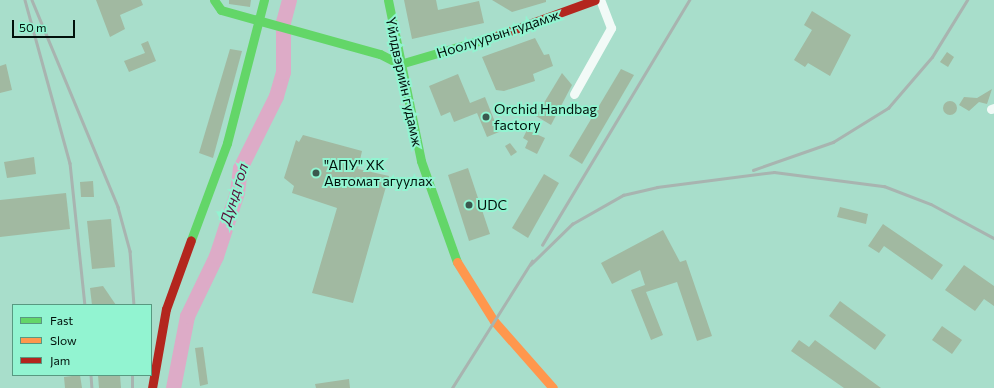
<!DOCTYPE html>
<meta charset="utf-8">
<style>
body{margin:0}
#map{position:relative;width:994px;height:388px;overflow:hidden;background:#a8decb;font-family:Commissioner,sans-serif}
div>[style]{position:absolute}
.river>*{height:15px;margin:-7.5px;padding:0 7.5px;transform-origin:7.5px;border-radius:7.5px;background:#ddabc7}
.building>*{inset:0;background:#a1b9a1}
.round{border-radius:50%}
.street>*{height:9px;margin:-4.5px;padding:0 4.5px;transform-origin:4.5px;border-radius:4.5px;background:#f2faf7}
.fast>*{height:9px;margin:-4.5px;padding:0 4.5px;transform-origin:4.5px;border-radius:4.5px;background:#63d668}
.slow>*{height:9px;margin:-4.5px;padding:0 4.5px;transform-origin:4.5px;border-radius:4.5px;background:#ff974d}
.jam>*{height:9px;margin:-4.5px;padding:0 4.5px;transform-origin:4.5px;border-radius:4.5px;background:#b3261e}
.rail>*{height:2.5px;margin:-1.25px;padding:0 1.25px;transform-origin:1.25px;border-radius:1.25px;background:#a8b4b0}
.dots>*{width:11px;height:11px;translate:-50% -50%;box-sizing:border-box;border:2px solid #92f4d1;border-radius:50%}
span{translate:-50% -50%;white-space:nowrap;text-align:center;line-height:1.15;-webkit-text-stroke:4px #92f4d1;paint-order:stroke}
.street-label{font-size:14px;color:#00100a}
.poi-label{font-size:14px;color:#00100a}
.left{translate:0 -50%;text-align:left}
.water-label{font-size:15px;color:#59113c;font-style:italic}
.legend{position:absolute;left:12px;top:304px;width:140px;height:72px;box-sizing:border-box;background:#92f4d1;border:1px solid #589981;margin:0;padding:5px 7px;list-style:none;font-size:12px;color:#00100a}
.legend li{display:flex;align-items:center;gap:8px;height:20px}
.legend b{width:20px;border:1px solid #589981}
.scale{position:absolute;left:12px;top:20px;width:63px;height:18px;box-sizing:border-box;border:2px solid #00100a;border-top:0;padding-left:5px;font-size:12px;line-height:14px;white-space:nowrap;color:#00100a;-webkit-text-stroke:3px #92f4d1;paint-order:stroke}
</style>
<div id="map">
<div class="river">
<i style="left:173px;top:388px;width:73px;rotate:-79deg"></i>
<i style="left:187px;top:316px;width:67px;rotate:-64.2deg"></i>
<i style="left:216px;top:256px;width:67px;rotate:-71.8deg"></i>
<i style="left:237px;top:192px;width:24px;rotate:-83deg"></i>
<i style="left:240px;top:168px;width:80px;rotate:-63.4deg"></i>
<i style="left:276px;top:96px;width:25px;rotate:-74deg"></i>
<i style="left:283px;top:72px;width:50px;rotate:-90deg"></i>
<i style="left:283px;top:22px;width:23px;rotate:-75deg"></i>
</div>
<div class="building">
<i style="clip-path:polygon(96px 0,141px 0,143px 5px,120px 15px,125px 29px,110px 37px)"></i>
<i style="clip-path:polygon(229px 0,251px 0,250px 7px,229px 4px)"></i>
<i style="clip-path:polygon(404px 0,436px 0,438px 10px,479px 1px,484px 23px,412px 39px)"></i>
<i style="clip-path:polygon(492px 0,546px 0,546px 2px,512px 12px)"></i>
<i style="clip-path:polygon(812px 11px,851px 35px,830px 76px,808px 63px,805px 67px,794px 60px,812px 30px,804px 25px)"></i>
<i style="clip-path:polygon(535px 38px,544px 55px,549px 54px,553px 66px,533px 74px,535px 81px,504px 91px,496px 90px,482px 57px)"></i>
<i style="clip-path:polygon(148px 41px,156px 61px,129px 72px,124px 61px,145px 53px,141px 44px)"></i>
<i style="clip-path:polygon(230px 49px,242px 51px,213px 158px,199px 153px)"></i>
<i style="clip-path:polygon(947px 52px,954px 57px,948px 67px,940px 62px)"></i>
<i style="clip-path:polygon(6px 64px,12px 90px,0 93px,0 66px)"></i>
<i style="clip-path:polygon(621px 69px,634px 75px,582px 164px,569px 156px)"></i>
<i style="clip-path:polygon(562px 73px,572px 85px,551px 125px,536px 116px)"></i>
<i style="clip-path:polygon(458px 74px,470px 103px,485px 97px,499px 132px,487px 137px,477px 113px,454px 122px,450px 112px,441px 116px,429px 86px)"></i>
<i style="clip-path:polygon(992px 89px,987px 104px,979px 102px,969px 111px,959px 105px,964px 97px,977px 98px)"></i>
<i class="round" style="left:943px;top:101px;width:14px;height:14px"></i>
<i style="clip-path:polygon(527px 130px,545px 138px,537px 154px,525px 148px,528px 141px,523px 138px)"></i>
<i style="clip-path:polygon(303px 135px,362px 151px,358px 169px,389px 176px,353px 303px,312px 293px,337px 208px,292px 193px,294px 186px,284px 178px,296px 140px,299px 142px)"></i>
<i style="clip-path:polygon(510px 143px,517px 152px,511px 156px,505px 146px)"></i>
<i style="clip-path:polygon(34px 157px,36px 174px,7px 178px,4px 162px)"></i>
<i style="clip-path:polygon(468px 168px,490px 234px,469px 241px,448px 175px)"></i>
<i style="clip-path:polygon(544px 174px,559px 183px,528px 238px,512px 228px)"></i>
<i style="clip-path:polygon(93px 181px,94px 197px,81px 197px,80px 182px)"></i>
<i style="clip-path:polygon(66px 193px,70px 229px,0 237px,0 200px)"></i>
<i style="clip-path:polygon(840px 207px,868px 214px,866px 224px,837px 217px)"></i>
<i style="clip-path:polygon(111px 219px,115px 267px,92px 269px,87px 221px)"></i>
<i style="clip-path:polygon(883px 224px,943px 265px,932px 280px,884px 246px,879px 253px,868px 246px)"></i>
<i style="clip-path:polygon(663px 230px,680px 262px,686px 260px,712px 336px,697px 341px,677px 282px,646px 292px,663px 335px,651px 340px,631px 290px,645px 285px,640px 270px,612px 284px,601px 263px)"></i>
<i style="clip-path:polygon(964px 265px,994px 286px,994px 306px,984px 299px,975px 311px,945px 290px)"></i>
<i style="clip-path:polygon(103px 286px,116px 305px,92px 305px,90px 288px)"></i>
<i style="clip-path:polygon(840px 301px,886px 335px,875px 350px,829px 316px)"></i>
<i style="clip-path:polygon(942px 326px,962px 340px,952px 354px,932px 340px)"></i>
<i style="clip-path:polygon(799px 340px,809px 347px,815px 340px,881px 388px,844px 388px,791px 351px)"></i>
<i style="clip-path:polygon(203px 347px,208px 384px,200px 386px,195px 348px)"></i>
<i style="clip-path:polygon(80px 375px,82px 388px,65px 388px,64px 377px)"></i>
<i style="clip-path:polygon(98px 375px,120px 375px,121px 388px,99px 388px)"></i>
<i style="clip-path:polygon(349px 379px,350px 388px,316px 388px,315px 384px)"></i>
</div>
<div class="street">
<i style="left:574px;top:94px;width:76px;rotate:-60.7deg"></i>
<i style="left:611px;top:28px;width:30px;rotate:-111deg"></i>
<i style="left:991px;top:109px;width:3px;rotate:-18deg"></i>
</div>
<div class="fast">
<i style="left:214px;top:0;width:12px;rotate:55deg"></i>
<i style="left:221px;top:10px;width:165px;rotate:15.5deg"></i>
<i style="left:380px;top:54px;width:22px;rotate:27deg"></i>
<i style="left:400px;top:64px;width:100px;rotate:-16.3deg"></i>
<i style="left:388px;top:0;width:164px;rotate:78.4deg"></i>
<i style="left:421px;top:161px;width:107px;rotate:70.4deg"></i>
<i style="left:191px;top:240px;width:103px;rotate:-69.6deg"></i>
<i style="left:227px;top:143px;width:148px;rotate:-75.5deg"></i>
</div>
<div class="slow">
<i style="left:457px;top:262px;width:70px;rotate:57.9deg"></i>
<i style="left:494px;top:321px;width:89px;rotate:48.6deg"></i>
</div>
<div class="jam">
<i style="left:496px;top:36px;width:105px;rotate:-20deg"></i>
<i style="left:152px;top:388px;width:80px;rotate:-80deg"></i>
<i style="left:166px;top:309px;width:73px;rotate:-70.1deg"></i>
</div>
<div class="rail">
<i style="left:25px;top:0;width:169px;rotate:74.6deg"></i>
<i style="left:70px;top:163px;width:143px;rotate:84deg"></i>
<i style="left:32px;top:0;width:224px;rotate:67.4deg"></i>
<i style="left:118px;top:207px;width:46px;rotate:74.7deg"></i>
<i style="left:130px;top:251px;width:54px;rotate:85.8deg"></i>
<i style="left:753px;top:170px;width:85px;rotate:-19.3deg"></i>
<i style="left:833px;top:142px;width:65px;rotate:-31.7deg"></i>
<i style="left:888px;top:108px;width:67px;rotate:-49.2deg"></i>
<i style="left:932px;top:57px;width:67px;rotate:-58.4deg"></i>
<i style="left:542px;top:245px;width:286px;rotate:-59deg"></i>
<i style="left:530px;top:265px;width:59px;rotate:-44.3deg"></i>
<i style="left:572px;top:224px;width:59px;rotate:-29.6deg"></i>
<i style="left:623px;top:195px;width:35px;rotate:-13deg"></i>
<i style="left:657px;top:187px;width:118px;rotate:-7.3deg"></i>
<i style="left:774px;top:172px;width:111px;rotate:7.3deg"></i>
<i style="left:884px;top:186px;width:50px;rotate:21deg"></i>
<i style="left:931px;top:204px;width:72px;rotate:28.4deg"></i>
<i style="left:91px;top:375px;width:13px;rotate:86deg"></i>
<i style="left:132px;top:388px;width:13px;rotate:-90deg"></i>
<i style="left:452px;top:388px;width:150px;rotate:-57.8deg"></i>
</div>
<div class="dots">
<i style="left:486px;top:117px;background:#3b584e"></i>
<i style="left:316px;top:173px;background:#3b584e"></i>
<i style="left:469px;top:205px;background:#3b584e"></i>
</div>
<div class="street-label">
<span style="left:498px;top:34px;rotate:-18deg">Ноолуурын гудамж</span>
<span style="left:404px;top:82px;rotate:78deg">Yйлдвэрийн гудамж</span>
</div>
<div class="poi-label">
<span class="left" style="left:494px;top:117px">Orchid Handbag<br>factory</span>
<span class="left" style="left:324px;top:173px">"АПУ" ХК<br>Автомат агуулах</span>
<span class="left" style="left:477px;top:205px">UDC</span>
</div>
<div class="water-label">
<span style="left:234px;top:194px;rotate:-73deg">Дунд гол</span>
</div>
<ul class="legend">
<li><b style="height:5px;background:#63d668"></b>Fast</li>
<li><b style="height:5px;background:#ff974d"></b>Slow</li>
<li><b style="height:5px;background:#b3261e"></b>Jam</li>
</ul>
<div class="scale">50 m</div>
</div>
